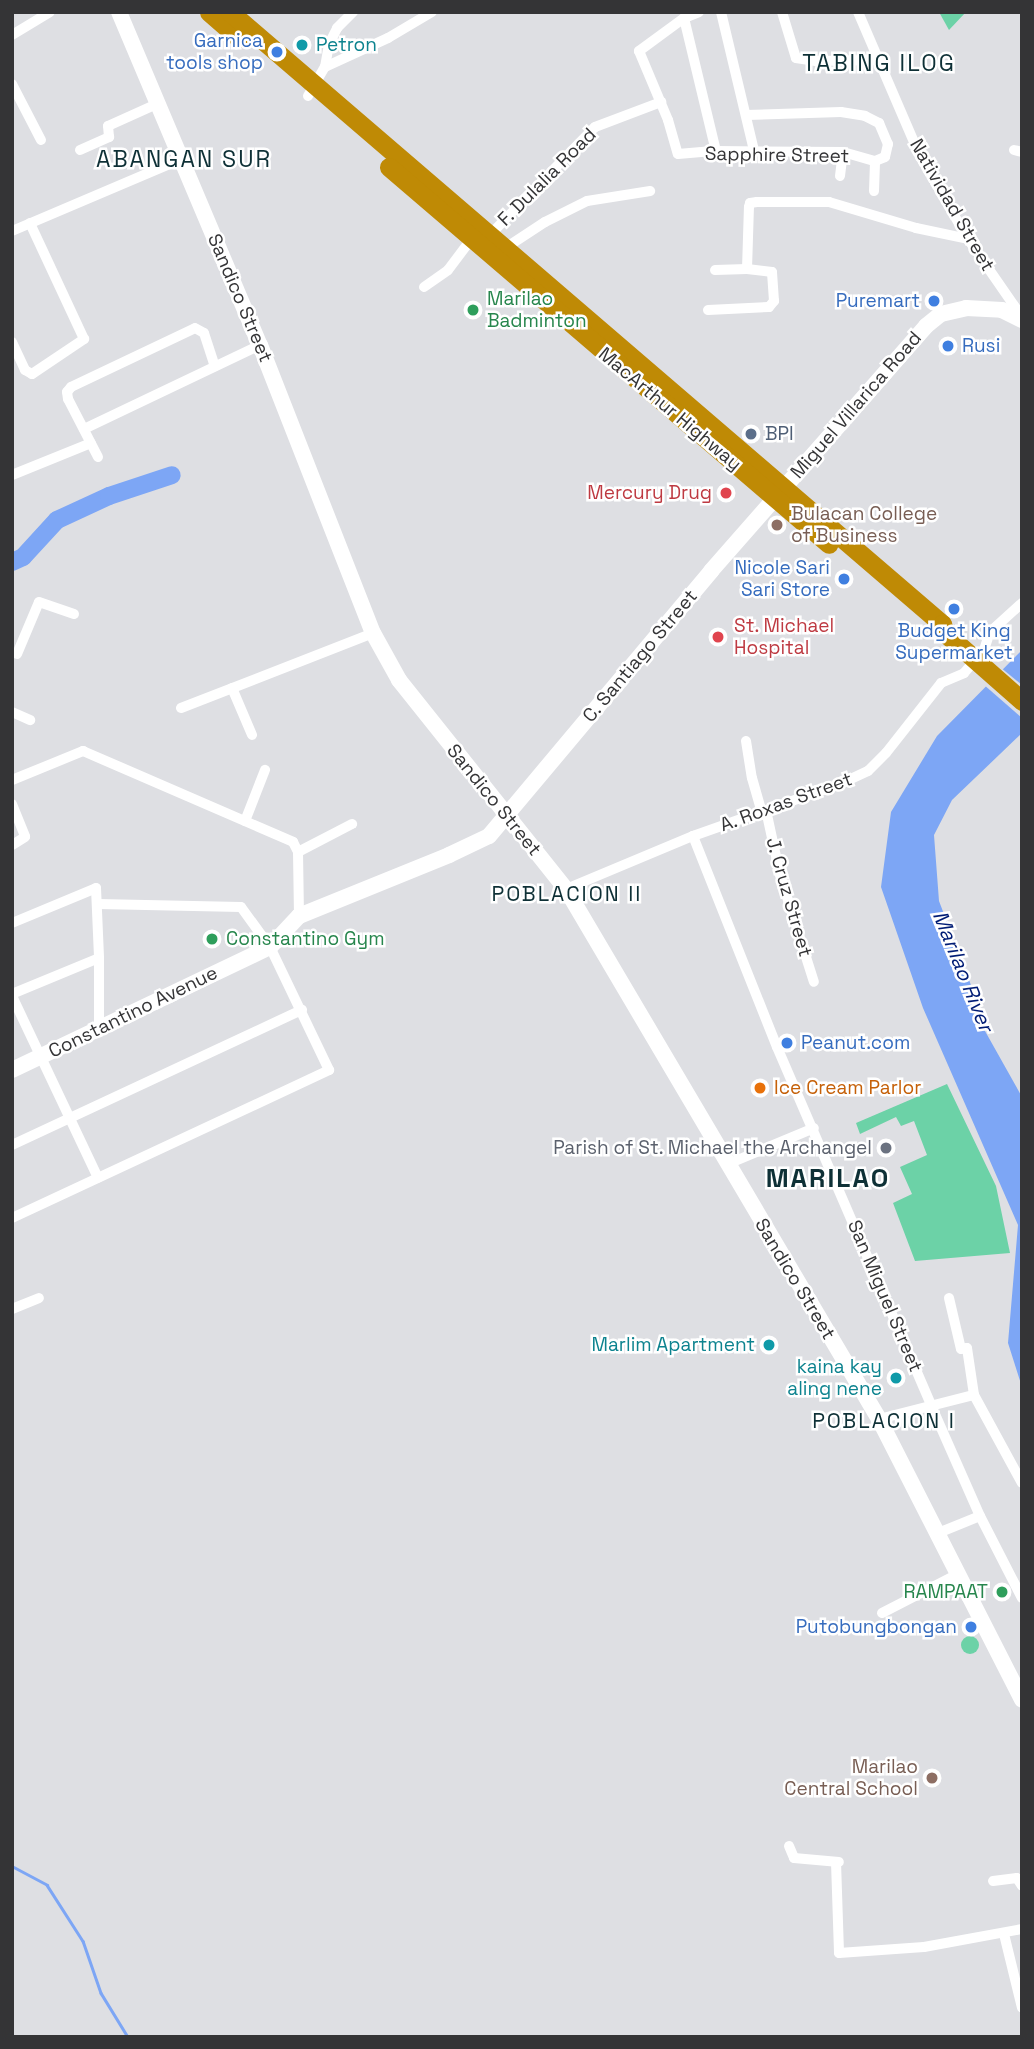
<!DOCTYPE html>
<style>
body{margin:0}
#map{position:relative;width:1034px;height:2049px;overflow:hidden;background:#dedfe3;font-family:"Space Grotesk",sans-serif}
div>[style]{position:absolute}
.green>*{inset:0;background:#6cd2a7}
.round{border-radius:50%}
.water>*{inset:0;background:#7da6f5}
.pier>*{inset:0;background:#dedfe3}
.stream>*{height:2.5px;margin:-1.25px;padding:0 1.25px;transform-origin:1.25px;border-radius:1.25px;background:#7da6f5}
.river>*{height:18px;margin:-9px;padding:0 9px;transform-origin:9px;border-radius:9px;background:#7da6f5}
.street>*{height:10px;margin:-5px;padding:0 5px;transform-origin:5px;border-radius:5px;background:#fff}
.secondary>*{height:16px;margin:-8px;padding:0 8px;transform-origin:8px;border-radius:8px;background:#fff}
.highway>*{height:19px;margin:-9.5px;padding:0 9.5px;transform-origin:9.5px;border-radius:9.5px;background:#bf8a05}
.dots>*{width:19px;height:19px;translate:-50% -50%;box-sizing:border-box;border:4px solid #fff;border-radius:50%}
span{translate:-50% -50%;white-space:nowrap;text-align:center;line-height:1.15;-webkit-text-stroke:5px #fff;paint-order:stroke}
.shop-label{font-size:19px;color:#366cbe}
.right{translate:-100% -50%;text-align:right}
.left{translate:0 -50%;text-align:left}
.culture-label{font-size:19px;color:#0d838f}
.street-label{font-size:19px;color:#343436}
.leisure-label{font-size:19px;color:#27864d}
.service-label{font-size:19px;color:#4e5e75}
.health-label{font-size:19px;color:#be3a42}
.education-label{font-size:19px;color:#785e54}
.food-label{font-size:19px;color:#c56008}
.worship-label{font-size:19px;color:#5b616d}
.neighbourhood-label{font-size:21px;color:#0e3036;letter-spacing:2px}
.water-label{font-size:21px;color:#001c75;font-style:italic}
.quarter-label{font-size:23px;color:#0e3036;letter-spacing:2px}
.district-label{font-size:26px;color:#0e3036;font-weight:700;letter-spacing:2px}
.frame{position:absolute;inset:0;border:14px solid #343436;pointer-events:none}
</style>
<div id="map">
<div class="green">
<i style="clip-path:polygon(939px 12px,966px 12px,949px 30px)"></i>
<i style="clip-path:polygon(947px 1084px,996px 1186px,1010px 1253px,915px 1261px,893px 1203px,912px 1194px,900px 1167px,927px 1155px,914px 1121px,901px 1126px,896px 1117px,860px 1134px,856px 1123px)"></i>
<i class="round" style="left:961px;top:1636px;width:18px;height:18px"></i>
</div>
<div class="water">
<i style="clip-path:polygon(1022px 650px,1022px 733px,952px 800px,934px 835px,939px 901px,974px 993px,976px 1015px,1022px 1097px,1022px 1387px,1008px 1343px,1018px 1225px,923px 1008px,881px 887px,891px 812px,937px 736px)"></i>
</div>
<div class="pier">
<i style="clip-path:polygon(1000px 667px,1022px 685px,1022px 718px,983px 684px)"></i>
</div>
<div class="stream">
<i style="left:12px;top:1866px;width:40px;rotate:28deg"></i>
<i style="left:47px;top:1885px;width:67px;rotate:57.3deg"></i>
<i style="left:83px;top:1941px;width:55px;rotate:70.9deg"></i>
<i style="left:101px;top:1993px;width:52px;rotate:58.5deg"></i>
</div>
<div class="river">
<i style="left:12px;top:562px;width:12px;rotate:-24deg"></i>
<i style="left:23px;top:557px;width:50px;rotate:-47.4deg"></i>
<i style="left:57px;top:520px;width:57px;rotate:-24.8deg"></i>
<i style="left:109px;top:496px;width:66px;rotate:-18.4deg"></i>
</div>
<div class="street">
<i style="left:699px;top:12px;width:16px;rotate:158deg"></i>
<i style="left:684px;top:18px;width:56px;rotate:143.7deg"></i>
<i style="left:639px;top:51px;width:75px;rotate:67.2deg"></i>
<i style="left:668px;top:120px;width:35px;rotate:74deg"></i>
<i style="left:678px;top:154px;width:38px;rotate:-5deg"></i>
<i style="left:716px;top:151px;width:127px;rotate:0.5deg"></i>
<i style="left:843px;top:152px;width:33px;rotate:16deg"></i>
<i style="left:721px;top:12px;width:143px;rotate:76.6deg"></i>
<i style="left:782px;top:12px;width:48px;rotate:73.1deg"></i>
<i style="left:796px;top:58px;width:20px;rotate:9deg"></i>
<i style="left:816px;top:61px;width:61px;rotate:-0.9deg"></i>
<i style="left:858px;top:12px;width:157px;rotate:66.7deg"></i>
<i style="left:920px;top:156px;width:96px;rotate:60deg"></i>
<i style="left:968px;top:239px;width:95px;rotate:55.3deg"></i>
<i style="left:684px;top:18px;width:137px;rotate:76.5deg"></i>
<i style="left:12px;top:35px;width:44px;rotate:-31.2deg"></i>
<i style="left:325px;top:67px;width:69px;rotate:-24.7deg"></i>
<i style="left:388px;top:38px;width:51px;rotate:-30.6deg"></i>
<i style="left:12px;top:84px;width:63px;rotate:62.6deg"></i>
<i style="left:308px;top:96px;width:34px;rotate:-60deg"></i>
<i style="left:325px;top:67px;width:23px;rotate:-80deg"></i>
<i style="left:329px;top:44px;width:18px;rotate:-63deg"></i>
<i style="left:337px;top:28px;width:23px;rotate:-45deg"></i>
<i style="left:746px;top:115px;width:95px;rotate:-1.8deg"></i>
<i style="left:841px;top:112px;width:24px;rotate:9deg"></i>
<i style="left:865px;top:116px;width:16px;rotate:27deg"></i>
<i style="left:879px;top:123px;width:23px;rotate:67deg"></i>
<i style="left:888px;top:144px;width:13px;rotate:103deg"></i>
<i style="left:885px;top:157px;width:11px;rotate:158deg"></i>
<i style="left:80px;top:150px;width:32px;rotate:-24deg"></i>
<i style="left:109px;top:137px;width:11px;rotate:-95deg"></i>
<i style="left:108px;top:126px;width:56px;rotate:-24.3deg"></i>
<i style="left:1014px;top:150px;width:8px;rotate:14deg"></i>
<i style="left:840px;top:176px;width:24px;rotate:-83deg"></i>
<i style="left:874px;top:191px;width:30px;rotate:-88deg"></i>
<i style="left:12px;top:231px;width:185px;rotate:-23deg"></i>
<i style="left:488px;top:237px;width:153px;rotate:-45.8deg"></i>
<i style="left:595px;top:127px;width:71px;rotate:-20.7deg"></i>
<i style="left:504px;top:249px;width:49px;rotate:-33.4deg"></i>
<i style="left:545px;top:222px;width:47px;rotate:-26.6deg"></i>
<i style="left:587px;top:201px;width:64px;rotate:-9deg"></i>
<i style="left:747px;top:269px;width:62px;rotate:-88.2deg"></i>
<i style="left:749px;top:207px;width:4px;rotate:-76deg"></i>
<i style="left:750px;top:203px;width:7px;rotate:-8deg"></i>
<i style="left:757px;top:202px;width:72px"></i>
<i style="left:829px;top:202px;width:91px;rotate:16.6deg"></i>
<i style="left:916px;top:228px;width:53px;rotate:11.9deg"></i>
<i style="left:424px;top:287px;width:29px;rotate:-35deg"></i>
<i style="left:448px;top:270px;width:39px;rotate:-53deg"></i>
<i style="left:708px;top:310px;width:61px;rotate:-2.8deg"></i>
<i style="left:769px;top:307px;width:8px;rotate:-50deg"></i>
<i style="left:774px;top:301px;width:29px;rotate:-94deg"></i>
<i style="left:772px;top:272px;width:25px;rotate:-173deg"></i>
<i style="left:747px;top:269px;width:32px;rotate:178deg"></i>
<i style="left:12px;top:342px;width:31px;rotate:65deg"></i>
<i style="left:25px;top:370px;width:8px;rotate:30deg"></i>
<i style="left:32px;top:374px;width:63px;rotate:-33.9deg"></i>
<i style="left:84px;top:339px;width:128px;rotate:-115deg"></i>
<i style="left:84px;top:429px;width:195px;rotate:-25.5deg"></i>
<i style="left:98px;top:457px;width:65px;rotate:-117.3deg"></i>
<i style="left:68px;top:399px;width:7px;rotate:-98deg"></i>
<i style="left:67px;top:392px;width:6px;rotate:-51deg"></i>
<i style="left:71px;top:387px;width:137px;rotate:-25.4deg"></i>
<i style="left:195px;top:328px;width:10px;rotate:29deg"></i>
<i style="left:204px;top:333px;width:35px;rotate:72deg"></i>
<i style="left:12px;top:475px;width:85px;rotate:-22.1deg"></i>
<i style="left:17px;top:654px;width:56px;rotate:-67.1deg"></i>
<i style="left:39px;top:602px;width:37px;rotate:19deg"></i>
<i style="left:232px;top:688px;width:51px;rotate:66.9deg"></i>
<i style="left:181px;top:708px;width:206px;rotate:-21.3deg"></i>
<i style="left:12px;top:712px;width:20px;rotate:24deg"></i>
<i style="left:746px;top:741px;width:37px;rotate:81deg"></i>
<i style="left:752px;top:778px;width:35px;rotate:74deg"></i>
<i style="left:12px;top:780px;width:77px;rotate:-22.2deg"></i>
<i style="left:83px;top:751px;width:229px;rotate:23.4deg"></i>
<i style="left:293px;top:842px;width:11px;rotate:63deg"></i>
<i style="left:298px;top:852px;width:61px;rotate:-27.4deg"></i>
<i style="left:12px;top:804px;width:35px;rotate:68deg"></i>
<i style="left:25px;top:837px;width:15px;rotate:148deg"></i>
<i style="left:766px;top:810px;width:66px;rotate:77.8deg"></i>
<i style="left:780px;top:875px;width:112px;rotate:72.4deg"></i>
<i style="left:245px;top:821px;width:55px;rotate:-68.6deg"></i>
<i style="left:693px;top:836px;width:227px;rotate:68.3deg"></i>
<i style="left:777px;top:1047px;width:390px;rotate:66.7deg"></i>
<i style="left:931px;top:1405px;width:121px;rotate:66.2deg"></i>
<i style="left:980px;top:1516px;width:92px;rotate:62.9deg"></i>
<i style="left:298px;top:852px;width:64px;rotate:89.1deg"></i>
<i style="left:566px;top:889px;width:138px;rotate:-22.7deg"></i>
<i style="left:693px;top:836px;width:156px;rotate:-19.5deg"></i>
<i style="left:840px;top:784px;width:31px;rotate:-25deg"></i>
<i style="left:868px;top:771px;width:25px;rotate:-45deg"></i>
<i style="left:886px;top:753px;width:89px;rotate:-51.8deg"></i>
<i style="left:941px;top:683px;width:25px;rotate:-23deg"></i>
<i style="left:964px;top:673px;width:30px;rotate:-49deg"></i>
<i style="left:984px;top:650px;width:19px;rotate:-72deg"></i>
<i style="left:990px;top:632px;width:43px;rotate:-42.2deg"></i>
<i style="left:12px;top:923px;width:91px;rotate:-22.6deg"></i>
<i style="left:96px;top:888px;width:70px;rotate:87.5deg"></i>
<i style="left:99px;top:958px;width:94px;rotate:157.5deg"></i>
<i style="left:99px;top:958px;width:69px;rotate:90deg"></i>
<i style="left:12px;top:996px;width:201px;rotate:64.7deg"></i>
<i style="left:12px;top:1145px;width:320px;rotate:-25deg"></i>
<i style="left:728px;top:1164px;width:93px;rotate:-22.7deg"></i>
<i style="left:12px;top:1218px;width:350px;rotate:-25deg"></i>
<i style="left:329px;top:1070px;width:136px;rotate:-115.6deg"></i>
<i style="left:270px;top:947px;width:49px;rotate:-125.9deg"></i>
<i style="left:241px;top:907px;width:143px;rotate:-178.8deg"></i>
<i style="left:949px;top:1298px;width:52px;rotate:76.8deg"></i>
<i style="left:961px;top:1349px;width:6px;rotate:-9deg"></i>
<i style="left:967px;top:1348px;width:48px;rotate:81.5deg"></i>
<i style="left:974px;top:1395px;width:100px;rotate:61.4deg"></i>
<i style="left:12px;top:1309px;width:29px;rotate:-22deg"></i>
<i style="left:879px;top:1419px;width:98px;rotate:-14.2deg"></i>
<i style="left:938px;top:1533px;width:45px;rotate:-22deg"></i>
<i style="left:882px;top:1613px;width:85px;rotate:-27.2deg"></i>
<i style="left:789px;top:1846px;width:13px;rotate:67deg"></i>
<i style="left:794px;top:1858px;width:45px;rotate:5.1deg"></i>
<i style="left:836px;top:1862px;width:91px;rotate:88.1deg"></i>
<i style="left:839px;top:1953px;width:85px;rotate:-4deg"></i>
<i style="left:924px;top:1947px;width:100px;rotate:-10.4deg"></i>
<i style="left:993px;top:1881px;width:24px;rotate:-7deg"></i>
<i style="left:1017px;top:1878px;width:9px;rotate:58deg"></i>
<i style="left:1004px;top:1934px;width:76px;rotate:76.3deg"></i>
</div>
<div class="secondary">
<i style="left:119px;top:12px;width:362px;rotate:67.1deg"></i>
<i style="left:260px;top:345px;width:309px;rotate:68.6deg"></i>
<i style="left:373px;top:633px;width:54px;rotate:61deg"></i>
<i style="left:399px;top:680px;width:268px;rotate:51.4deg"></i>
<i style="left:566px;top:889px;width:616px;rotate:59.44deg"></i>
<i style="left:879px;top:1419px;width:315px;rotate:63deg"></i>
<i style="left:12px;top:1070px;width:286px;rotate:-25.5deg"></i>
<i style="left:270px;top:947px;width:42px;rotate:-46.9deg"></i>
<i style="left:299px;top:916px;width:162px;rotate:-22.1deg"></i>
<i style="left:449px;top:855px;width:44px;rotate:-25.4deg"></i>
<i style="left:489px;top:836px;width:346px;rotate:-50deg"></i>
<i style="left:711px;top:571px;width:326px;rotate:-48.7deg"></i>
<i style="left:926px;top:326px;width:19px;rotate:-39deg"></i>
<i style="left:941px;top:314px;width:26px;rotate:-13deg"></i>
<i style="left:966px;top:308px;width:36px;rotate:3deg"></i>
<i style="left:1002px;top:310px;width:22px;rotate:27deg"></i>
</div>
<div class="highway">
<i style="left:209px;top:12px;width:40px;rotate:41deg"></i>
<i style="left:230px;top:12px;width:939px;rotate:40.68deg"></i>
<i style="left:942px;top:624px;width:9px;rotate:72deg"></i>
<i style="left:945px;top:633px;width:103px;rotate:41.4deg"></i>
<i style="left:389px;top:167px;width:579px;rotate:40.59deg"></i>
</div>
<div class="dots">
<i style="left:302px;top:45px;background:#0f9aa8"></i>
<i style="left:277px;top:52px;background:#3f7fe0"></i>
<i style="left:934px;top:301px;background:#3f7fe0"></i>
<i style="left:473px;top:310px;background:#2e9e5b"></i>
<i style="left:948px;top:346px;background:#3f7fe0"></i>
<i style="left:751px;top:434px;background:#5c6f8a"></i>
<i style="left:726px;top:493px;background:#e0444e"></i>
<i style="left:777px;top:525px;background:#8d6e63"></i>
<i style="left:844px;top:579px;background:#3f7fe0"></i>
<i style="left:954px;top:609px;background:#3f7fe0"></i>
<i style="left:718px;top:637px;background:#e0444e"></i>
<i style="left:212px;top:939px;background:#2e9e5b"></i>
<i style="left:787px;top:1043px;background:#3f7fe0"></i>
<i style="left:760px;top:1088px;background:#e8710a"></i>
<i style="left:886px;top:1148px;background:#6b7280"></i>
<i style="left:769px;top:1345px;background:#0f9aa8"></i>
<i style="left:896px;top:1378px;background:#0f9aa8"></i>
<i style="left:1002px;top:1592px;background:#2e9e5b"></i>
<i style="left:971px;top:1627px;background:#3f7fe0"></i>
<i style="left:932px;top:1778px;background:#8d6e63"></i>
</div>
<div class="shop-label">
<span class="right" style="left:263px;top:52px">Garnica<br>tools shop</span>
<span class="right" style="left:920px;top:301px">Puremart</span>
<span class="left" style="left:962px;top:346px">Rusi</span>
<span class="right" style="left:830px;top:579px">Nicole Sari<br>Sari Store</span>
<span style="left:954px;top:642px">Budget King<br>Supermarket</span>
<span class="left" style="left:801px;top:1043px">Peanut.com</span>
<span class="right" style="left:957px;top:1627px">Putobungbongan</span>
</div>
<div class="culture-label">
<span class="left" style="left:316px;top:45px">Petron</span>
<span class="right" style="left:755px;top:1345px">Marlim Apartment</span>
<span class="right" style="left:882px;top:1378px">kaina kay<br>aling nene</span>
</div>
<div class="street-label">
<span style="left:777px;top:155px;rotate:1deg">Sapphire Street</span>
<span style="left:547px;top:177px;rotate:-45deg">F. Dulalia Road</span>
<span style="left:952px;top:205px;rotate:60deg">Natividad Street</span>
<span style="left:240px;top:298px;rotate:67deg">Sandico Street</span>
<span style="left:856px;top:405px;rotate:-49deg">Miguel Villarica Road</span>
<span style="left:670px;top:409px;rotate:40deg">MacArthur Highway</span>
<span style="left:640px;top:656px;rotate:-50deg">C. Santiago Street</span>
<span style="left:494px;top:800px;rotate:51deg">Sandico Street</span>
<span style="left:786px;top:802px;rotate:-20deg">A. Roxas Street</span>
<span style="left:789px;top:897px;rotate:74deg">J. Cruz Street</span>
<span style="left:133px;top:1012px;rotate:-26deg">Constantino Avenue</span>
<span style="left:795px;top:1279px;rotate:59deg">Sandico Street</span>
<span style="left:885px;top:1296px;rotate:67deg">San Miguel Street</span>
</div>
<div class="leisure-label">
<span class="left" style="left:487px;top:310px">Marilao<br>Badminton</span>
<span class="left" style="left:226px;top:939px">Constantino Gym</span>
<span class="right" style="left:988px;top:1592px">RAMPAAT</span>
</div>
<div class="service-label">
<span class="left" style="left:765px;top:434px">BPI</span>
</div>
<div class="health-label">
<span class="right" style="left:712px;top:493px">Mercury Drug</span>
<span class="left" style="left:734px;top:637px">St. Michael<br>Hospital</span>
</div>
<div class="education-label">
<span class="left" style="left:791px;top:525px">Bulacan College<br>of Business</span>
<span class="right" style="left:918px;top:1778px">Marilao<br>Central School</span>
</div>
<div class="food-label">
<span class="left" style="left:774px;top:1088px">Ice Cream Parlor</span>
</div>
<div class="worship-label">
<span class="right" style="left:872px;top:1148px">Parish of St. Michael the Archangel</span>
</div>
<div class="neighbourhood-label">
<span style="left:567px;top:894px">POBLACION II</span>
<span style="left:884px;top:1421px">POBLACION I</span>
</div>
<div class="water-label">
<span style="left:963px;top:971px;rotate:68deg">Marilao River</span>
</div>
<div class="quarter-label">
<span style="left:879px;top:63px">TABING ILOG</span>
<span style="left:184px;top:159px">ABANGAN SUR</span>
</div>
<div class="district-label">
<span style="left:828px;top:1179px">MARILAO</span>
</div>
<div class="frame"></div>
</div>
